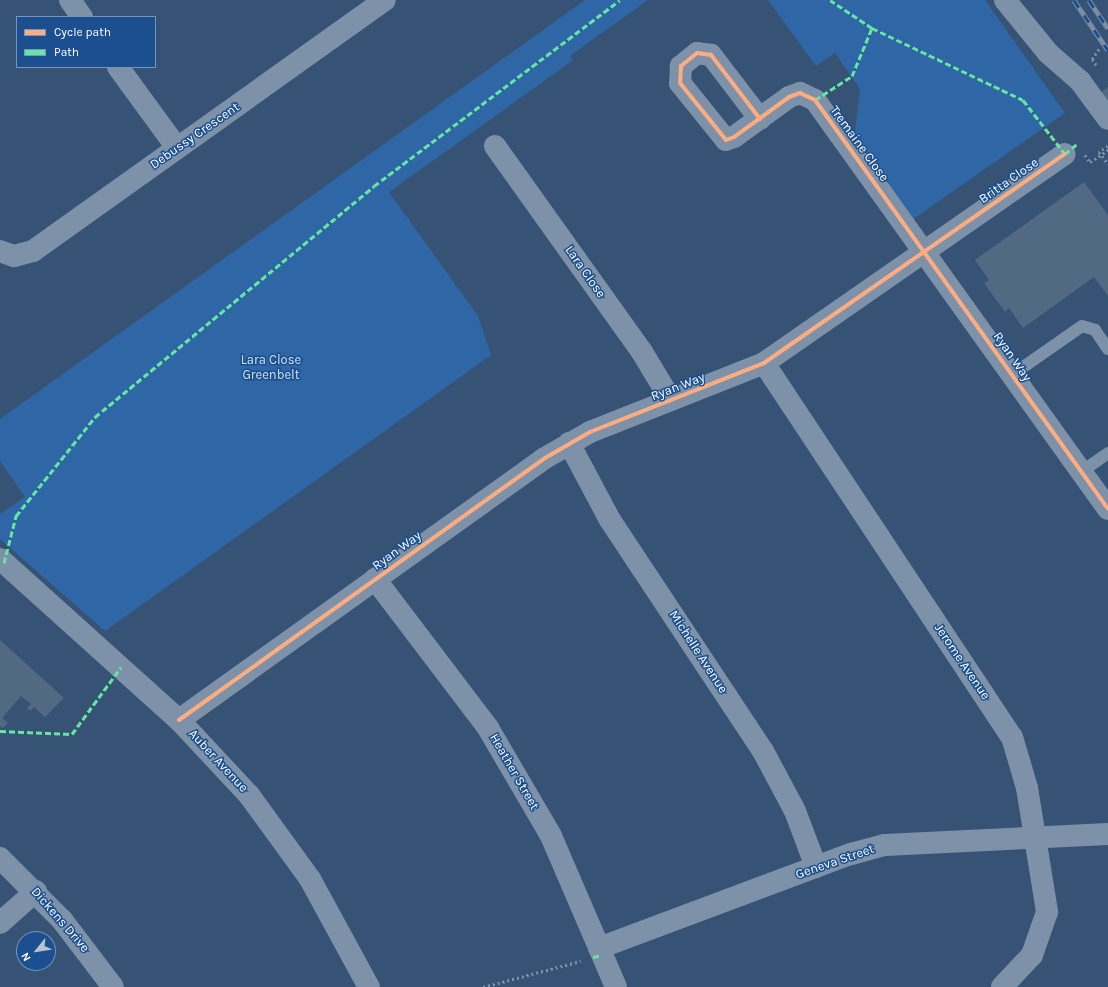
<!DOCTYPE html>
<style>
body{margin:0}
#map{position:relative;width:1108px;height:987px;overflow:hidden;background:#365274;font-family:Karla,sans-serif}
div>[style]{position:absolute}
.green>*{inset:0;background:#2f66a5}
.building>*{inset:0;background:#526984}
.path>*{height:2.5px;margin-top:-1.25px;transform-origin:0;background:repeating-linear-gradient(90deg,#7d92a8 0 2px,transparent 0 5px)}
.service>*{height:12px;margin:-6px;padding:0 6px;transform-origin:6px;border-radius:6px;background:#7d92a8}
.minor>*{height:22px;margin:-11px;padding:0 11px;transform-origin:11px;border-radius:11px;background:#7d92a8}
.rail>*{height:4.5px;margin-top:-2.25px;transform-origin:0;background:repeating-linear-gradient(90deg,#1b4f8f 0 9px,#7e92a7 0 18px);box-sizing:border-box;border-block:1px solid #7e92a7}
.quiet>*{height:3px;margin-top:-1.5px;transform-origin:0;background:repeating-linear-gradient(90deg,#66e7a1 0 6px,transparent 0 9px)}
.cycleway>*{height:4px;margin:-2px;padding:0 2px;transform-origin:2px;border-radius:2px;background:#ffac80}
span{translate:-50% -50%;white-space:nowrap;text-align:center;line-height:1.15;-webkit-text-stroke:3px #1b4f8f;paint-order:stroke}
.street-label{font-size:13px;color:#fff}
.park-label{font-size:13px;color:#cfe3fa}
.legend{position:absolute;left:16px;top:16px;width:140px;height:52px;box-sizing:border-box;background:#1b4f8f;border:1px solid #7695bc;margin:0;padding:5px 7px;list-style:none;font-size:12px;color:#fff}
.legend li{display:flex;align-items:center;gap:8px;height:20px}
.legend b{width:20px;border:1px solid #7695bc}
.north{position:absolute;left:16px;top:931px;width:40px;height:40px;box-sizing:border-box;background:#1b4f8f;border:1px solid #7695bc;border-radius:50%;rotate:240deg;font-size:11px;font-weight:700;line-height:16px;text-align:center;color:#fff}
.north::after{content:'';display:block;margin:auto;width:14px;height:18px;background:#b9c2ce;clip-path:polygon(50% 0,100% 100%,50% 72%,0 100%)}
</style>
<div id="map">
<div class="green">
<i style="clip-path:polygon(585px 0,648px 0,571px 55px,572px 61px,389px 192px,478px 316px,491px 355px,105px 631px,0 539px,0 514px,25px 497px,0 461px,0 419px)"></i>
<i style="clip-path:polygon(768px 0,985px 0,1065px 113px,912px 220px,854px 140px,860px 89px,835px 53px,816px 66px)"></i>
</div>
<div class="building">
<i style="clip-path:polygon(1108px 87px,1108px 104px,1100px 93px)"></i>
<i style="clip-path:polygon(1084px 182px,1108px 215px,1108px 296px,1094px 277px,1023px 328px,1009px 308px,1005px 312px,984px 283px,989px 280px,975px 260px)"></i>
<i style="clip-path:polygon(0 640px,64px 698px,45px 717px,34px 707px,31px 711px,27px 708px,31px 704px,21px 696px,2px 718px,8px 723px,3px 728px,0 726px)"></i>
</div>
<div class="path">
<i style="left:1096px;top:65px;width:7px;rotate:-124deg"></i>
<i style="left:1092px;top:59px;width:14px;rotate:-56deg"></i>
<i style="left:1108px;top:146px;width:11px;rotate:146deg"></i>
<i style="left:1099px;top:152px;width:15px;rotate:53deg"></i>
<i style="left:1085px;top:155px;width:9px;rotate:54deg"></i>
<i style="left:1090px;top:162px;width:22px;rotate:-34deg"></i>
<i style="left:483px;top:987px;width:101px;rotate:-14.9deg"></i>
</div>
<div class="service">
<i style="left:1012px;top:375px;width:85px;rotate:-35deg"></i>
<i style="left:1082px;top:326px;width:14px;rotate:17deg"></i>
<i style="left:1095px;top:330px;width:23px;rotate:56deg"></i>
<i style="left:1081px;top:472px;width:33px;rotate:-35deg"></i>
</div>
<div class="minor">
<i style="left:70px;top:0;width:21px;rotate:55deg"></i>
<i style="left:1005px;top:0;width:68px;rotate:50.9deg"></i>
<i style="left:1048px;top:53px;width:43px;rotate:41.2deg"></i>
<i style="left:1080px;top:81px;width:47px;rotate:53.6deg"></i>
<i style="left:118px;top:67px;width:100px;rotate:53.9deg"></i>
<i style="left:760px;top:119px;width:81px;rotate:-127.4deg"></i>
<i style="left:711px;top:55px;width:14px;rotate:-172deg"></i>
<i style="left:697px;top:53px;width:21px;rotate:141deg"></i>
<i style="left:681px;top:66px;width:17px;rotate:93deg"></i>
<i style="left:680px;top:83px;width:73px;rotate:51.1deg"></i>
<i style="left:726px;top:140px;width:9px;rotate:-21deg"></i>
<i style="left:734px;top:137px;width:68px;rotate:-36deg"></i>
<i style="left:789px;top:97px;width:12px;rotate:-20deg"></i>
<i style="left:800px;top:93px;width:17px;rotate:25deg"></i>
<i style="left:815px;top:100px;width:503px;rotate:54.38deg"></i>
<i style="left:495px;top:146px;width:253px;rotate:54.5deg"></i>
<i style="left:642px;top:352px;width:56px;rotate:58.9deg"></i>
<i style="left:0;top:251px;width:15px;rotate:20deg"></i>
<i style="left:14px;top:256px;width:20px;rotate:-15deg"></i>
<i style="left:33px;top:251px;width:432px;rotate:-35.5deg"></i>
<i style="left:764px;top:363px;width:449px;rotate:56.5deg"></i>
<i style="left:1012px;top:737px;width:53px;rotate:73.6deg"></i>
<i style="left:1027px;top:788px;width:126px;rotate:80.8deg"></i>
<i style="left:1047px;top:912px;width:46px;rotate:109.2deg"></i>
<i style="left:1032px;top:955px;width:44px;rotate:133.2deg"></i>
<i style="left:569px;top:443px;width:87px;rotate:62deg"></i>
<i style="left:610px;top:520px;width:277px;rotate:56.5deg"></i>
<i style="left:763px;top:751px;width:68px;rotate:61.9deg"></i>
<i style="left:795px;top:811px;width:60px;rotate:69.4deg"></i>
<i style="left:0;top:559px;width:241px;rotate:42deg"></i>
<i style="left:179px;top:720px;width:103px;rotate:47deg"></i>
<i style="left:249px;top:795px;width:104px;rotate:54deg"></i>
<i style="left:310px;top:879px;width:123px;rotate:61.4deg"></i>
<i style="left:375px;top:579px;width:187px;rotate:52.8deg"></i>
<i style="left:488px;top:728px;width:125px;rotate:59.7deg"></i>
<i style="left:551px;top:836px;width:164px;rotate:66.7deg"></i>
<i style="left:179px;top:720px;width:450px;rotate:-35.6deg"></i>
<i style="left:545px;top:458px;width:52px;rotate:-30deg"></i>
<i style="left:590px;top:432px;width:187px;rotate:-21.6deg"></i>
<i style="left:764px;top:363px;width:366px;rotate:-34.8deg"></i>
<i style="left:0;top:858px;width:88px;rotate:45deg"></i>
<i style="left:62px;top:920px;width:84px;rotate:52.7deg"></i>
<i style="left:0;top:923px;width:48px;rotate:-41.6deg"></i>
<i style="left:599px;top:948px;width:269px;rotate:-20.5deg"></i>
<i style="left:851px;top:854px;width:35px;rotate:-15deg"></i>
<i style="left:885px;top:845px;width:223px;rotate:-2.8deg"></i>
</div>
<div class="rail">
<i style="left:1074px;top:0;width:60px;rotate:55.8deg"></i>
<i style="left:1089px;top:0;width:34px;rotate:56deg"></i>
</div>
<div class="quiet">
<i style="left:872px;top:28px;width:167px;rotate:25.5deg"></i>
<i style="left:1023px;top:100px;width:68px;rotate:52.1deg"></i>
<i style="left:1065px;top:154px;width:16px;rotate:-40deg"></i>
<i style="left:815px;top:100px;width:44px;rotate:-33deg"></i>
<i style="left:852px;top:76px;width:52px;rotate:-67.4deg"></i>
<i style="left:872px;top:28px;width:50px;rotate:-146.3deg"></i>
<i style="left:4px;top:563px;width:49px;rotate:-75.7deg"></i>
<i style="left:16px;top:516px;width:127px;rotate:-51.4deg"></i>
<i style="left:95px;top:417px;width:362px;rotate:-39.6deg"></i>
<i style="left:374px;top:186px;width:308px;rotate:-37.1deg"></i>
<i style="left:0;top:731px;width:72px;rotate:2.4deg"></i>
<i style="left:72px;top:734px;width:83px;rotate:-53.8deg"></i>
<i style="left:593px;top:957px;width:9px;rotate:-13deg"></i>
</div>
<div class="cycleway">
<i style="left:760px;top:119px;width:81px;rotate:-127.4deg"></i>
<i style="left:711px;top:55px;width:14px;rotate:-172deg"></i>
<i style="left:697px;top:53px;width:21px;rotate:141deg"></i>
<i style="left:681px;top:66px;width:17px;rotate:93deg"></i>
<i style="left:680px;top:83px;width:73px;rotate:51.1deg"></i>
<i style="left:726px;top:140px;width:9px;rotate:-21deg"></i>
<i style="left:734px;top:137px;width:68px;rotate:-36deg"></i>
<i style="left:789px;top:97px;width:12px;rotate:-20deg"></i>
<i style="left:800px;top:93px;width:17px;rotate:25deg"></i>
<i style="left:815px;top:100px;width:503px;rotate:54.38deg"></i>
<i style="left:179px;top:720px;width:450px;rotate:-35.6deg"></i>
<i style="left:545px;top:458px;width:52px;rotate:-30deg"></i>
<i style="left:590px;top:432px;width:187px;rotate:-21.6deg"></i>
<i style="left:764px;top:363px;width:366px;rotate:-34.8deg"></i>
</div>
<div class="street-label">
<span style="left:195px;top:136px;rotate:-35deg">Debussy Crescent</span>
<span style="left:859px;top:144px;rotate:54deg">Tremaine Close</span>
<span style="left:1009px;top:181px;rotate:-35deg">Britta Close</span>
<span style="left:585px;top:272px;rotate:55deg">Lara Close</span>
<span style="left:1012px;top:357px;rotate:55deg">Ryan Way</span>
<span style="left:678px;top:387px;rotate:-21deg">Ryan Way</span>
<span style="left:397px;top:551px;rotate:-36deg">Ryan Way</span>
<span style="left:698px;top:652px;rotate:57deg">Michelle Avenue</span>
<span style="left:962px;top:662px;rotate:56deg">Jerome Avenue</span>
<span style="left:218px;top:761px;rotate:47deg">Auber Avenue</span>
<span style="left:514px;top:772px;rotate:60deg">Heather Street</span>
<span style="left:835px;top:862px;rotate:-19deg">Geneva Street</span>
<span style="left:60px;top:920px;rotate:49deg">Dickens Drive</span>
</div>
<div class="park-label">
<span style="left:271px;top:368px">Lara Close<br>Greenbelt</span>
</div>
<ul class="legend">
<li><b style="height:5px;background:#ffac80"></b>Cycle path</li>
<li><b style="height:5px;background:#66e7a1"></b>Path</li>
</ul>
<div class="north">N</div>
</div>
